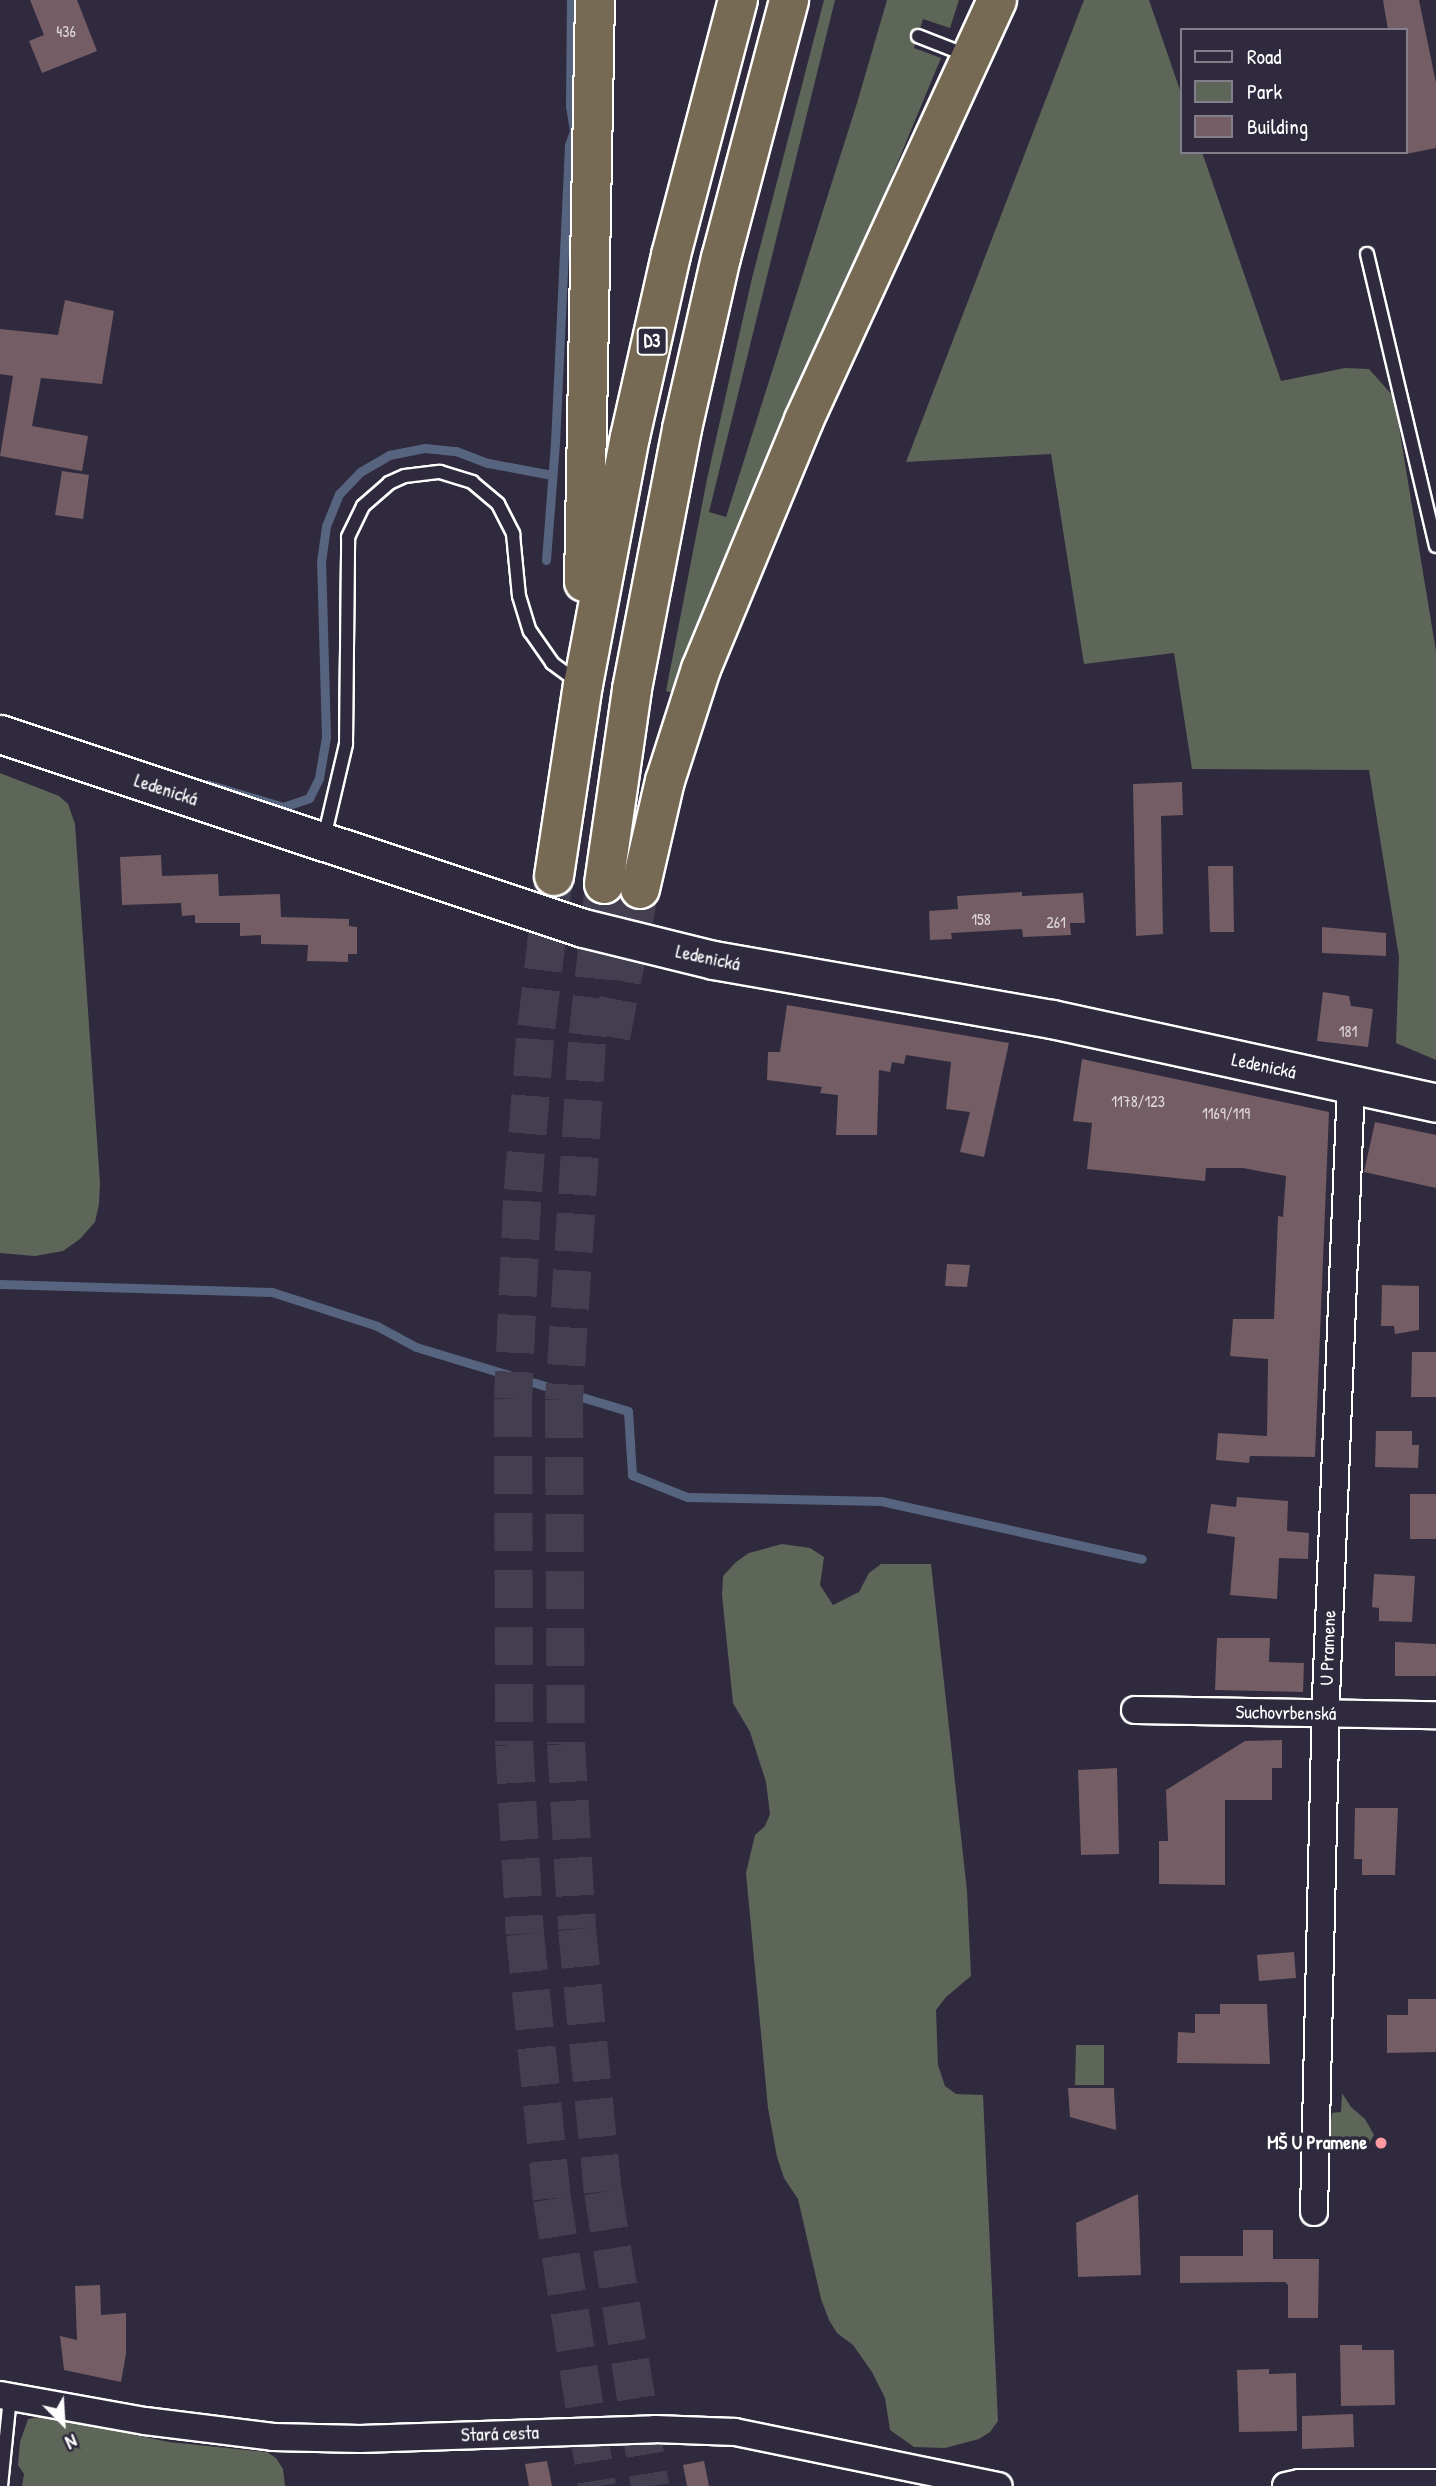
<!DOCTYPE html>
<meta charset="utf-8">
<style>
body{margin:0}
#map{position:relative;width:1436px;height:2486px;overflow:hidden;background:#2f2a3d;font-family:"Patrick Hand",sans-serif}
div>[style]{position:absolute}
.green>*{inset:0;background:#5e6659}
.stream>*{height:9px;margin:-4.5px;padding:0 4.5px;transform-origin:4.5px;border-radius:4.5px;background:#56647f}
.building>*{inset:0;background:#745d64}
.highway-tunnel>*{height:38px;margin-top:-19px;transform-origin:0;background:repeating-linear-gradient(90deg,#443f50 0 38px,transparent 0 57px)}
.roads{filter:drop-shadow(2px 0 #fff) drop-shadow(-2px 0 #fff) drop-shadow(0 2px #fff) drop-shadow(0 -2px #fff)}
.lane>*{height:12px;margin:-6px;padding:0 6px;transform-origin:6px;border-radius:6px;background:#2f2a3d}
.street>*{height:26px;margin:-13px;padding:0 13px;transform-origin:13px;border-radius:13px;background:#2f2a3d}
.secondary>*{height:37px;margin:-18.5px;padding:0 18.5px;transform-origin:18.5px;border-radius:18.5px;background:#2f2a3d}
.highway>*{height:38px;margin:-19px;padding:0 19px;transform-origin:19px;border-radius:19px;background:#776a54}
.dots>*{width:19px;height:19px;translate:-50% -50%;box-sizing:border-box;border:4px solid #2f2a3d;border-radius:50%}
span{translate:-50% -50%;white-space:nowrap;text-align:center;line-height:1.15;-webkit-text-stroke:7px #2f2a3d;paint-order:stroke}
.number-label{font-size:16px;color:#dcd6d8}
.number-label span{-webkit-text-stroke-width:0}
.shield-label span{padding:2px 5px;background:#2f2a3d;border:2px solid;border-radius:5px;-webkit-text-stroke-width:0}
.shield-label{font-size:18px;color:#fff;font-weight:700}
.street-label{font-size:19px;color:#fff}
.poi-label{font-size:19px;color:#fff;font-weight:700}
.right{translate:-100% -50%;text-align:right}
.legend{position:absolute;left:1180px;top:28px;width:228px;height:126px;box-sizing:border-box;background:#2f2a3d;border:2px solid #827f8b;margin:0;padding:9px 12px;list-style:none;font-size:21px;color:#fff}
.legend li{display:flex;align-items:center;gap:14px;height:35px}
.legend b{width:35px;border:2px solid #827f8b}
.north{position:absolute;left:28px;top:2388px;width:70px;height:70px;-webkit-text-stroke:5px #2f2a3d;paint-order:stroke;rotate:156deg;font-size:19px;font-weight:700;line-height:28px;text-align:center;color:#fff}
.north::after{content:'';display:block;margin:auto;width:24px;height:32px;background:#fff;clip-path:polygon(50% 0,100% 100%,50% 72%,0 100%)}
</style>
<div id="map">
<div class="green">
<i style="clip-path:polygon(824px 0,835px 0,709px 512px,726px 517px,857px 103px,887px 0,959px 0,950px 28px,923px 19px,914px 48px,941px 58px,677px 694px,666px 691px,707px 479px,752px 278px)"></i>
<i style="clip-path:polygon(1084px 0,1149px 0,1182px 96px,1182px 152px,1202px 152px,1281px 381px,1345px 368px,1369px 369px,1394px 397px,1436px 651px,1436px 1060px,1396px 1043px,1399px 957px,1369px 770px,1192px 769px,1174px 653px,1084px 664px,1051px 454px,906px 462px)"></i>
<i style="clip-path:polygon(0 773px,59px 796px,68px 804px,75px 824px,100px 1183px,99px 1204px,95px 1222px,80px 1239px,63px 1251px,35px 1256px,0 1253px)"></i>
<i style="clip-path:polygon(782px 1544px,810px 1548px,824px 1557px,820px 1585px,833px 1605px,859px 1592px,869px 1573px,881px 1564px,931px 1564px,967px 1891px,971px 1976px,946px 1997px,936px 2010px,938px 2065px,945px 2086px,956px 2094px,983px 2095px,998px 2421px,990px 2432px,979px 2439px,945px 2448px,914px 2447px,890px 2430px,885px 2398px,872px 2372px,853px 2345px,837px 2333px,829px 2320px,821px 2299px,798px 2199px,784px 2178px,777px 2157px,768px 2108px,746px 1873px,755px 1835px,765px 1826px,770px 1814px,766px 1782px,750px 1732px,733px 1703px,722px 1595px,723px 1576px,736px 1562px,749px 1553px)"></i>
<i style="clip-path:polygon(1076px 2045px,1104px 2045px,1104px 2085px,1075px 2085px)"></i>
<i style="clip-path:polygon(1342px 2093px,1351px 2107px,1365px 2119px,1374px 2135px,1369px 2144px,1337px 2151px,1329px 2137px,1332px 2113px,1341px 2112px)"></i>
<i style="clip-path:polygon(44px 2416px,169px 2442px,267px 2452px,276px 2458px,283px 2469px,285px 2486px,22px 2486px,24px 2474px,18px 2465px,20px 2442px,28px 2419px)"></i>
</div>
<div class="stream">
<i style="left:546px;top:560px;width:117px;rotate:-85.6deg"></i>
<i style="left:555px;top:443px;width:298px;rotate:-87.3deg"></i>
<i style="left:569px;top:145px;width:15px;rotate:-70deg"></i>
<i style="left:574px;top:131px;width:24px;rotate:-99deg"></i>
<i style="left:570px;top:107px;width:107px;rotate:-89.5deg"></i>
<i style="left:207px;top:784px;width:79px;rotate:16.8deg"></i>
<i style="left:283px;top:807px;width:28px;rotate:-19deg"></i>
<i style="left:309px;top:798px;width:22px;rotate:-63deg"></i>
<i style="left:319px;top:778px;width:42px;rotate:-80.3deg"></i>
<i style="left:326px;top:737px;width:175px;rotate:-91.6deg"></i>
<i style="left:321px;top:562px;width:36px;rotate:-82deg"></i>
<i style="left:326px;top:526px;width:35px;rotate:-68deg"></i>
<i style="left:339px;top:494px;width:30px;rotate:-46deg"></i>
<i style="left:360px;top:472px;width:34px;rotate:-30deg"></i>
<i style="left:389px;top:455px;width:37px;rotate:-11deg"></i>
<i style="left:425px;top:448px;width:31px;rotate:6deg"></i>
<i style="left:456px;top:451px;width:34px;rotate:21deg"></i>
<i style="left:488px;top:463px;width:65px;rotate:10.6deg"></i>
<i style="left:0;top:1284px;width:272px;rotate:1.7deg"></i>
<i style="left:272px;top:1292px;width:110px;rotate:17.9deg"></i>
<i style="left:377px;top:1326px;width:44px;rotate:28.3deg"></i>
<i style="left:416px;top:1347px;width:221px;rotate:16.8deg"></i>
<i style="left:628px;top:1411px;width:64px;rotate:86.4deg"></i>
<i style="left:632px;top:1475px;width:59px;rotate:21.8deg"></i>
<i style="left:687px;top:1497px;width:194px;rotate:1.2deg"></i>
<i style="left:881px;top:1501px;width:267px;rotate:12.5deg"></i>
</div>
<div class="building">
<i style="clip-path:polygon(30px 0,77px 0,97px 51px,42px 73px,29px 41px,44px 35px)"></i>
<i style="clip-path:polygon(1383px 0,1419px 0,1436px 83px,1436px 148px,1406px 154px,1406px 30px,1388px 30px)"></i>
<i style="clip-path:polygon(65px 300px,114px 311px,102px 384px,41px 378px,32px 426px,88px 436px,82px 471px,0 456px,13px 376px,0 374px,0 329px,58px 335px)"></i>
<i style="clip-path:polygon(62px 471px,89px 475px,83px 519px,55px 515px)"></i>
<i style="clip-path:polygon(1182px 782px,1183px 815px,1161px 816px,1163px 934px,1136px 936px,1133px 784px)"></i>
<i style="clip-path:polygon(161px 855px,162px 876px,218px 874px,219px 896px,280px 894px,281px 917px,349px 919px,349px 926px,357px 927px,357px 954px,348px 954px,348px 962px,307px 961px,308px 945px,261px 944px,261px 935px,240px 936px,240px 923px,195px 923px,195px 915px,182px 916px,181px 903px,122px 905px,120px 857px)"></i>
<i style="clip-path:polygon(1208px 866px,1233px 866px,1234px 932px,1210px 932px)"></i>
<i style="clip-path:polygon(1022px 892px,1022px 896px,1083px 893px,1085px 923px,1070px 923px,1071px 935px,1023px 937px,1022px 929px,951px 933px,952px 939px,930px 940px,929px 911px,958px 909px,957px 896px)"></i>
<i style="clip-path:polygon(1322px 927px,1386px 933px,1386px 956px,1322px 953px)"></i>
<i style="clip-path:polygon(1323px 992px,1349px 996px,1351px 1006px,1373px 1009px,1368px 1047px,1317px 1041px)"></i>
<i style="clip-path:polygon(787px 1005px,1009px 1043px,984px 1157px,960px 1152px,970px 1112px,946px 1109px,951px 1062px,906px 1055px,904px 1064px,892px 1062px,890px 1072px,879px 1070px,877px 1135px,836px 1135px,838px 1095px,820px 1093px,822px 1087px,767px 1080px,768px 1052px,780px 1052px)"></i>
<i style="clip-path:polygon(1082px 1059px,1329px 1112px,1315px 1457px,1250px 1456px,1249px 1463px,1216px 1460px,1218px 1433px,1267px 1436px,1268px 1359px,1230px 1356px,1233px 1319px,1274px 1319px,1278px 1216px,1283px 1217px,1286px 1176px,1243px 1168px,1206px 1168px,1205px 1181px,1087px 1169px,1092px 1123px,1073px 1121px)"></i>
<i style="clip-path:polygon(1375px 1122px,1436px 1135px,1436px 1188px,1364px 1172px)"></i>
<i style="clip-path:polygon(947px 1264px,970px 1265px,967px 1287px,945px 1286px)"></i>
<i style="clip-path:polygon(1382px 1285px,1419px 1286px,1419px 1330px,1395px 1334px,1394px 1326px,1381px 1326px)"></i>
<i style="clip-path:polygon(1412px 1352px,1436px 1352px,1436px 1397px,1411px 1397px)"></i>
<i style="clip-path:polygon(1376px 1431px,1412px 1431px,1412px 1445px,1419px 1445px,1418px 1468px,1375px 1467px)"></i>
<i style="clip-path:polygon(1410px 1494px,1436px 1494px,1436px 1539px,1410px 1539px)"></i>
<i style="clip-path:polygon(1237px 1497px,1288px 1501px,1287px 1531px,1309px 1533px,1308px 1559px,1279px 1558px,1277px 1599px,1230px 1595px,1235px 1537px,1207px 1533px,1211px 1504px,1236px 1507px)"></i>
<i style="clip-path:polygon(1374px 1574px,1415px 1576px,1412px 1622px,1379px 1621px,1379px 1608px,1372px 1607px)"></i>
<i style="clip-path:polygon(1217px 1638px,1270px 1638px,1269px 1662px,1304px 1663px,1303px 1692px,1215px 1690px)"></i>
<i style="clip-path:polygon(1395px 1642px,1436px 1644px,1436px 1676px,1395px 1676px)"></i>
<i style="clip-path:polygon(1282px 1740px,1282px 1768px,1272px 1768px,1272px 1800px,1225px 1800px,1225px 1885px,1159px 1884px,1159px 1841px,1168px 1841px,1166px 1790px,1245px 1741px)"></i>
<i style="clip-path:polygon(1117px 1768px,1119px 1854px,1081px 1855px,1078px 1770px)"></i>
<i style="clip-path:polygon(1355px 1808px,1398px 1808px,1395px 1875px,1362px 1875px,1362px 1859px,1354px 1859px)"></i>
<i style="clip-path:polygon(1294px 1952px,1296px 1978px,1259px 1981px,1257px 1955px)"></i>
<i style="clip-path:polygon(1408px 1999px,1436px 1999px,1436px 2052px,1387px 2053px,1387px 2015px,1408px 2015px)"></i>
<i style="clip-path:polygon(1220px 2004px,1267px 2004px,1270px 2064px,1177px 2063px,1178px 2032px,1195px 2033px,1195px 2014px,1220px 2014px)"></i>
<i style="clip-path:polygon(1068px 2088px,1114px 2088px,1116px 2130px,1070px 2117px)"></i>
<i style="clip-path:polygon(1138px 2194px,1141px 2275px,1078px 2277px,1076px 2223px)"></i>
<i style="clip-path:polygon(1243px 2230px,1273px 2230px,1273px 2259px,1319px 2259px,1318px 2318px,1288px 2318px,1288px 2285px,1285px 2282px,1180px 2283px,1180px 2256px,1243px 2256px)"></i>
<i style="clip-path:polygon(100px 2285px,101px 2315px,126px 2313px,126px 2354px,121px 2382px,64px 2370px,60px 2336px,77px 2340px,75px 2286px)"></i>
<i style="clip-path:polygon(1340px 2345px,1362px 2345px,1362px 2350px,1394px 2350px,1395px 2405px,1341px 2406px)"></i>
<i style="clip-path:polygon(1269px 2369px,1269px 2374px,1296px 2373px,1297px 2431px,1239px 2432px,1237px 2370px)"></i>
<i style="clip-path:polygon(1353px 2414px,1354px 2447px,1302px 2449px,1302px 2416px)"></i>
<i style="clip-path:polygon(547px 2461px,552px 2486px,529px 2486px,525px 2464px)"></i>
<i style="clip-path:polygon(704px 2461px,709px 2486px,687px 2486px,683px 2465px)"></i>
</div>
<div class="highway-tunnel">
<i style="left:554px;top:876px;width:164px;rotate:96.6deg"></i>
<i style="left:535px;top:1039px;width:163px;rotate:94.6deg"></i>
<i style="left:522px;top:1201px;width:198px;rotate:92.6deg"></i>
<i style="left:513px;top:1399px;width:346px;rotate:89.8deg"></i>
<i style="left:514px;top:1745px;width:189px;rotate:86.7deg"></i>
<i style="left:525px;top:1934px;width:266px;rotate:84.2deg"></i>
<i style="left:552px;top:2199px;width:291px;rotate:81.1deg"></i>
<i style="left:604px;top:884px;width:160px;rotate:96.1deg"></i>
<i style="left:587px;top:1043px;width:358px;rotate:93.7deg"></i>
<i style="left:564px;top:1400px;width:344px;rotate:89.7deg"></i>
<i style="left:566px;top:1744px;width:185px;rotate:86.6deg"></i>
<i style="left:577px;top:1929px;width:264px;rotate:84.4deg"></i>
<i style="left:603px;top:2192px;width:298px;rotate:80.9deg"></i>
<i style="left:611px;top:1037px;width:151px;rotate:-78.9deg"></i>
</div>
<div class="roads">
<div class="lane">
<i style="left:918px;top:36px;width:49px;rotate:21.4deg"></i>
<i style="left:1367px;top:254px;width:300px;rotate:76.7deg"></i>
<i style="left:324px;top:838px;width:97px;rotate:-76.8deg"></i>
<i style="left:346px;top:744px;width:207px;rotate:-89.4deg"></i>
<i style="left:348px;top:537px;width:34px;rotate:-64deg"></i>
<i style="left:363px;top:506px;width:35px;rotate:-41deg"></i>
<i style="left:389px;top:483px;width:17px;rotate:-24deg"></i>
<i style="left:405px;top:476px;width:35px;rotate:-7deg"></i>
<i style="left:440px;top:472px;width:34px;rotate:17deg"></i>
<i style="left:472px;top:482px;width:34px;rotate:40deg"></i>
<i style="left:498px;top:504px;width:34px;rotate:63deg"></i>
<i style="left:513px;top:534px;width:62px;rotate:84.5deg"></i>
<i style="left:519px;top:596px;width:37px;rotate:73deg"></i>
<i style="left:530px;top:631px;width:39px;rotate:55deg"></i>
<i style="left:552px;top:663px;width:32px;rotate:36deg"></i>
<i style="left:1px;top:2486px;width:89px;rotate:-84.2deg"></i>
</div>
<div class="street">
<i style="left:1135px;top:1710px;width:301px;rotate:1deg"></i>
<i style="left:1314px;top:2212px;width:515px;rotate:-88.67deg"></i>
<i style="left:1326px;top:1697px;width:613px;rotate:-87.66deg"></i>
<i style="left:0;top:2395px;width:147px;rotate:10.2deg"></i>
<i style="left:145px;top:2421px;width:129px;rotate:7.1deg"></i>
<i style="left:273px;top:2437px;width:87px;rotate:1.3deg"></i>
<i style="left:360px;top:2439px;width:295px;rotate:-1.9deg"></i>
<i style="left:655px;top:2429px;width:80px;rotate:2.1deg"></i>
<i style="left:735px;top:2432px;width:269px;rotate:11.6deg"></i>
<i style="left:1286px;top:2486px;width:13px;rotate:-13deg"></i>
<i style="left:1299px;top:2483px;width:137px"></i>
</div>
<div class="secondary">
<i style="left:0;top:734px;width:614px;rotate:18.41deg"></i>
<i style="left:583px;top:928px;width:134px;rotate:13.8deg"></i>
<i style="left:713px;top:960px;width:344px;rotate:9.9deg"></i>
<i style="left:1052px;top:1019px;width:393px;rotate:12.3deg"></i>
</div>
<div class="highway">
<i style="left:584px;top:582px;width:582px;rotate:-88.92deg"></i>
<i style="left:554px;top:876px;width:193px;rotate:-81.4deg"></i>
<i style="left:583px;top:685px;width:252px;rotate:-79.3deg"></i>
<i style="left:630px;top:437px;width:187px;rotate:-77.3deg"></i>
<i style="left:671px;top:255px;width:264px;rotate:-75.3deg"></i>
<i style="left:604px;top:884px;width:197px;rotate:-81.8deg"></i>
<i style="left:632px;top:689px;width:265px;rotate:-79.1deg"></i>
<i style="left:682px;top:429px;width:175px;rotate:-77.2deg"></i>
<i style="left:721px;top:258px;width:267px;rotate:-75.2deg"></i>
<i style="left:640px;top:889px;width:111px;rotate:-77deg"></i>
<i style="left:665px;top:781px;width:118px;rotate:-72.2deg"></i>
<i style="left:701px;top:669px;width:269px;rotate:-67.5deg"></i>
<i style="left:804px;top:420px;width:462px;rotate:-65.3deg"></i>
</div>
</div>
<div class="dots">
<i style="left:1381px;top:2143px;background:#ff9aa2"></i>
</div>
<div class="number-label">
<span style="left:66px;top:31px">436</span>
<span style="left:981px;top:919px">158</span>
<span style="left:1056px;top:922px">261</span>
<span style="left:1348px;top:1031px">181</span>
<span style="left:1138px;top:1101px">1178/123</span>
<span style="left:1226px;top:1113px">1169/119</span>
</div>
<div class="shield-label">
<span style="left:652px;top:341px">D3</span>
</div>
<div class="street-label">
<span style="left:166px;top:790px;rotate:18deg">Ledenická</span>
<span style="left:708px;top:958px;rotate:12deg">Ledenická</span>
<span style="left:1264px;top:1066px;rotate:12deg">Ledenická</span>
<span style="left:1328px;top:1648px;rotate:-88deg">U Pramene</span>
<span style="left:1286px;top:1713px;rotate:1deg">Suchovrbenská</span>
<span style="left:500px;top:2434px;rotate:-2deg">Stará cesta</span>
</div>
<div class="poi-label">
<span class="right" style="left:1367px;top:2143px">MŠ U Pramene</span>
</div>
<ul class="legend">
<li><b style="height:9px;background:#2f2a3d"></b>Road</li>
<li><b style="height:19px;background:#5e6659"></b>Park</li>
<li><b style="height:19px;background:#745d64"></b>Building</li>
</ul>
<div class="north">N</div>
</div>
